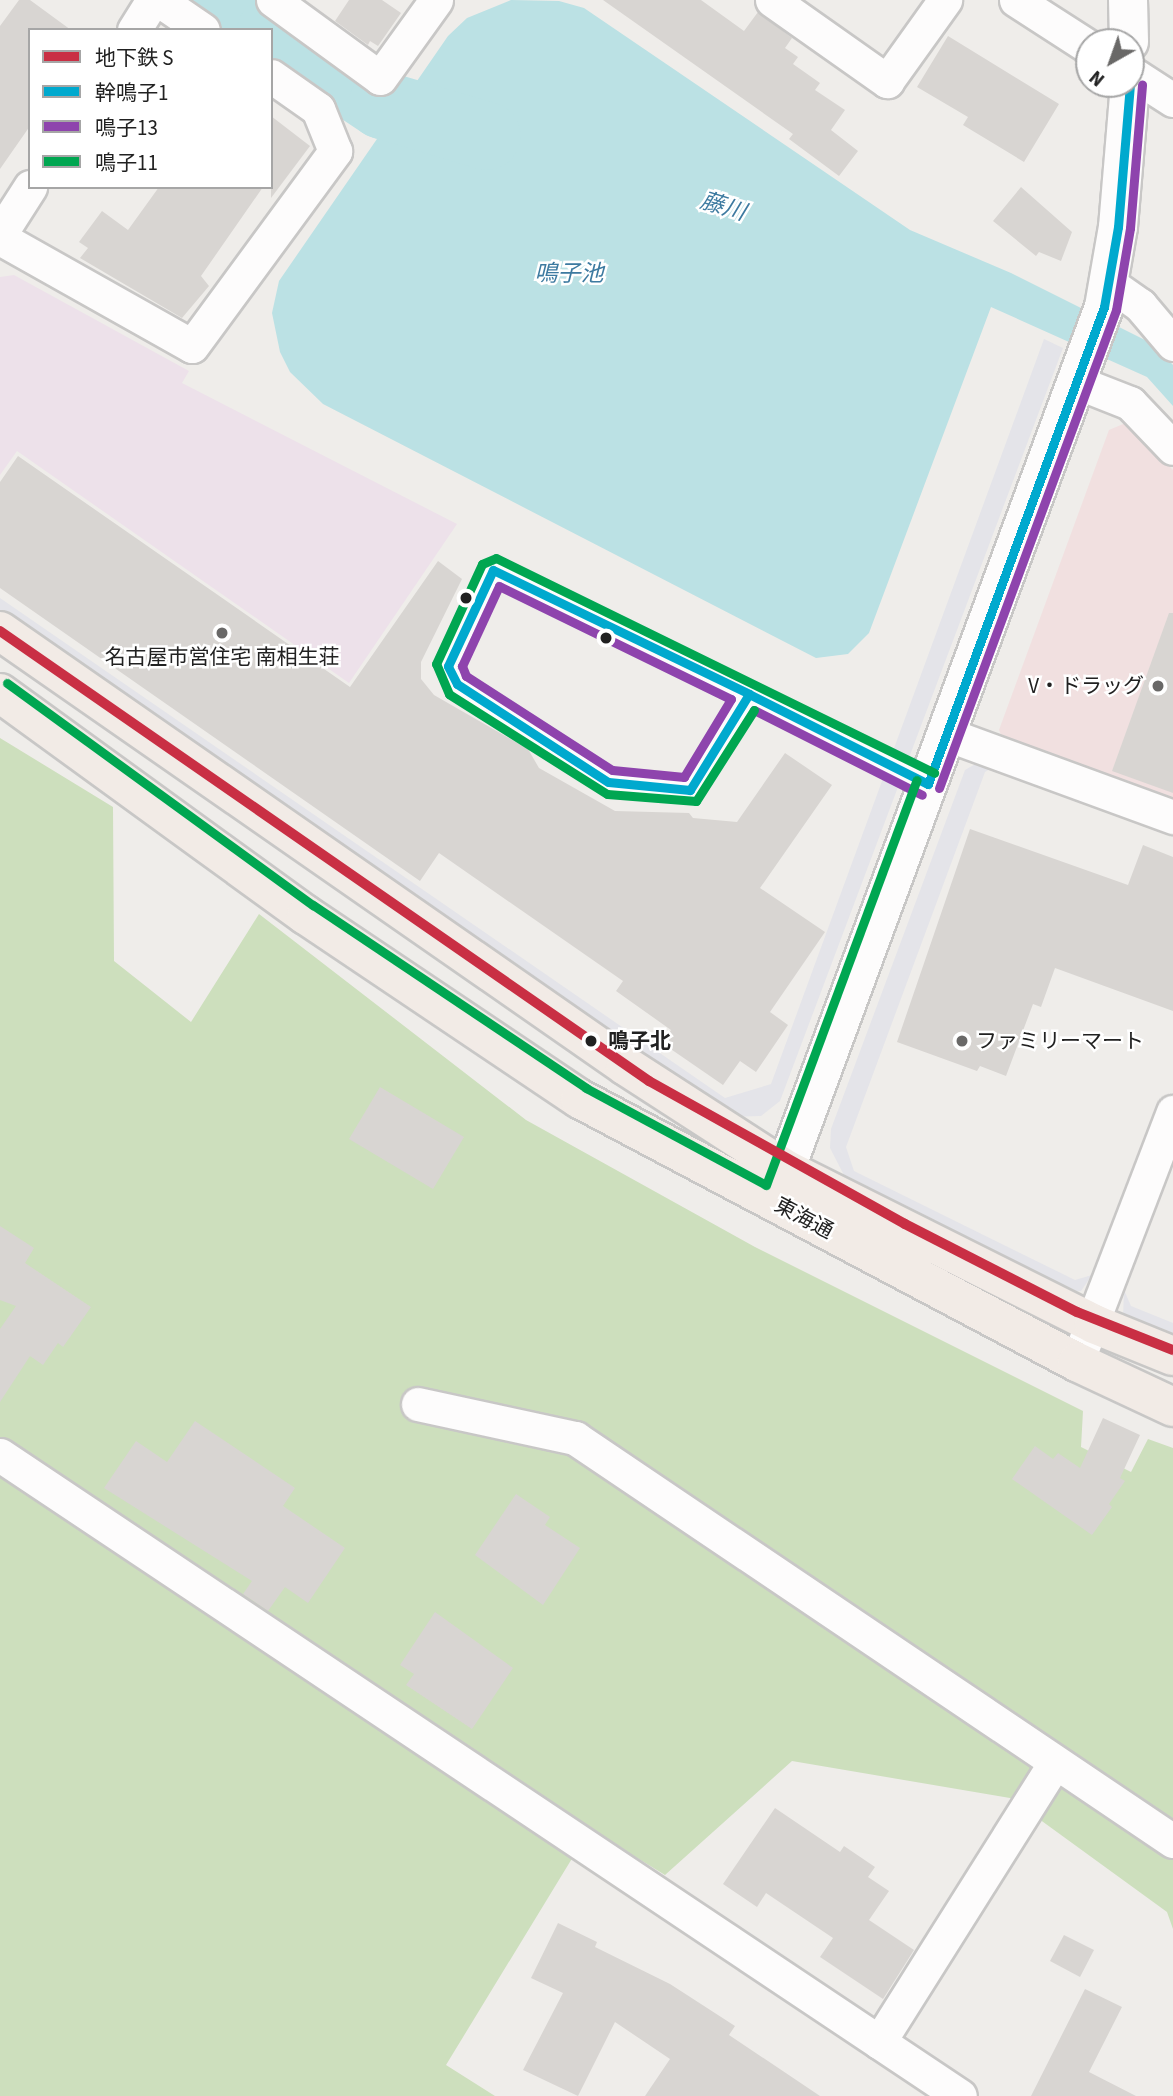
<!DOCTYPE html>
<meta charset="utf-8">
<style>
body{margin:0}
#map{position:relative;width:1173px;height:2096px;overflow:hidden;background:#efedea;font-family:"Source Sans 3","Noto Sans JP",sans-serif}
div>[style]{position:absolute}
.commercial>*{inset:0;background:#f1e0e0}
.industrial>*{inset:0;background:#ede1ea}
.forest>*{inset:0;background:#cddfbd}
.plaza>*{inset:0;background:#e4e4e9}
.water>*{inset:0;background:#bbe1e4}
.river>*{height:68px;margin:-34px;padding:0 34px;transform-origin:34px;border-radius:34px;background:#bbe1e4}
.building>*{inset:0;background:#d8d5d2}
.roads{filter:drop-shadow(2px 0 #c8c7c6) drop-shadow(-2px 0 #c8c7c6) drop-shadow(0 2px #c8c7c6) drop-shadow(0 -2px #c8c7c6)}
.service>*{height:18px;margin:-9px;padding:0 9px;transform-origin:9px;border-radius:9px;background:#fdfcfc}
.minor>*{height:33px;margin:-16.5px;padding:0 16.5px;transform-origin:16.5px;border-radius:16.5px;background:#fdfcfc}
.tertiary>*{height:38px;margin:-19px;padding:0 19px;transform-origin:19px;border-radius:19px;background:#fdfcfc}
.primary>*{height:38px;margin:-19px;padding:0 19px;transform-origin:19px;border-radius:19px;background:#f2ebe6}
.bus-1>*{height:9px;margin:-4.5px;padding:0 4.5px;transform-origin:4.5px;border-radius:4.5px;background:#00a9ce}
.bus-2>*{height:9px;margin:-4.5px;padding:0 4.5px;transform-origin:4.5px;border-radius:4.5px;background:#8e44ad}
.bus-3>*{height:9px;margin:-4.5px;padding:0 4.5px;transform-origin:4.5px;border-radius:4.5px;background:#00a651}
.metro-1>*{height:10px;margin:-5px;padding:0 5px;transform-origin:5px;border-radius:5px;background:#c92f44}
.dots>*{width:19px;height:19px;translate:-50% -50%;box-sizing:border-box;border:4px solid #fff;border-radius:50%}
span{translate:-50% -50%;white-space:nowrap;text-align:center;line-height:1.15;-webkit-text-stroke:5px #fff;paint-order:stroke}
.poi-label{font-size:21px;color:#212121}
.right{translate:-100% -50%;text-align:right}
.left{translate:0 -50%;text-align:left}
.stop-label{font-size:21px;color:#212121;font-weight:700}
.street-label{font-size:21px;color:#212121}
.water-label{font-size:23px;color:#3d7aa0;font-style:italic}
.legend{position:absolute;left:28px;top:28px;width:245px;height:161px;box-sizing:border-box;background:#fff;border:2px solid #a6a6a6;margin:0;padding:9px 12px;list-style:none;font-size:21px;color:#212121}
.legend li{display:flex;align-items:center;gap:14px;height:35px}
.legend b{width:35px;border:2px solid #a6a6a6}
.north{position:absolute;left:1075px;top:28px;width:70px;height:70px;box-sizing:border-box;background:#fff;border:2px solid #a6a6a6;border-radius:50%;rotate:220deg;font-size:19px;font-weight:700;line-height:28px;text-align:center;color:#212121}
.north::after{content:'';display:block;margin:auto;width:24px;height:32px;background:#696867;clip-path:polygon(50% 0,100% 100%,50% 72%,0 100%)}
</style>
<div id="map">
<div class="commercial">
<i style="clip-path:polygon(1128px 422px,1173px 470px,1173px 807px,1007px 748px,999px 730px,1109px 430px)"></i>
</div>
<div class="industrial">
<i style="clip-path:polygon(14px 275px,189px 371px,182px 383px,457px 524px,349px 683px,17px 451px,0 475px,0 277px)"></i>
</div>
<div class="forest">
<i style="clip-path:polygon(0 738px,113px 807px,114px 961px,191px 1022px,259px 914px,526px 1120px,755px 1247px,1083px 1411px,1081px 1447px,1131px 1472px,1148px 1439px,1173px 1448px,1173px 1929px,1167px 1912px,1010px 1798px,792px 1761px,665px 1875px,590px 1829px,446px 2065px,495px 2096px,0 2096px)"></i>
</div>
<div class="plaza">
<i style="clip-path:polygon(1044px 339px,1063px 348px,780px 1101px,761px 1116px,725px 1117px,0 619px,0 598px,725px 1098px,771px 1084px)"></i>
<i style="clip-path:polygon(979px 762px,1001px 762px,985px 772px,846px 1147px,854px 1171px,1075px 1280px,1092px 1275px,1081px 1291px,1070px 1292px,847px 1181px,830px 1148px,831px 1129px,965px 770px)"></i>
<i style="clip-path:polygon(1124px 1290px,1131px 1306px,1173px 1323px,1173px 1342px,1123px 1318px)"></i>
</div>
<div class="water">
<i style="clip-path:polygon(511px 0,559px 1px,584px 8px,910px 230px,1011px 273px,1153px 344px,1173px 365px,1173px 406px,1147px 377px,991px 307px,869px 633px,848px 654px,816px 658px,323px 404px,290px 372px,280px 352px,272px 313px,279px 281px,448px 36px,467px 18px)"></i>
</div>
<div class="river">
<i style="left:224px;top:0;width:54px;rotate:33.7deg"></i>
<i style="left:271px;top:31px;width:133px;rotate:33.7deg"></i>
<i style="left:382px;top:105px;width:109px;rotate:16.4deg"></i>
</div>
<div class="building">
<i style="clip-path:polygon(19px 0,30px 0,71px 30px,30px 30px,30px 126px,0 169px,0 26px)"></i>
<i style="clip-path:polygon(349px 0,382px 0,401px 13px,378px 46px,370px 41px,368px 45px,335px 21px)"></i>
<i style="clip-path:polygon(603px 0,701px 0,744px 31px,758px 12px,792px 38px,785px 48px,798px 57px,793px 64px,820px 83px,815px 90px,845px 110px,831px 130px,858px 151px,839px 176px,789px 139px,793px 134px)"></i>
<i style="clip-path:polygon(948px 36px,1059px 104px,1024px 162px,963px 125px,968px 117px,917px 87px)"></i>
<i style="clip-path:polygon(271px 116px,310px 146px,271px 198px)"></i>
<i style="clip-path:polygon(159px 187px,263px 187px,201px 276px,209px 286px,182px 318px,80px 258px,88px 248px,79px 242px,102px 211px,128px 230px)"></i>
<i style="clip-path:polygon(1021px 187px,1072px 232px,1061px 261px,1039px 252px,1036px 256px,993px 221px)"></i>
<i style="clip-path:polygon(18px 456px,350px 687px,438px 561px,462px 579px,421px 662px,421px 679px,434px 695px,528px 749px,539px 768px,615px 811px,689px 813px,693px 818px,737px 822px,785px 753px,832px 785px,760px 888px,825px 932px,770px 1012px,788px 1025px,756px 1072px,740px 1061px,723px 1085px,662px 1043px,671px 1030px,616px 991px,623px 981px,439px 853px,420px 881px,0 588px,0 482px)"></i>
<i style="clip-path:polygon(1169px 613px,1173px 613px,1173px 793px,1112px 771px)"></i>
<i style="clip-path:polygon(970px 829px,1128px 885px,1143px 845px,1173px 857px,1173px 1011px,1055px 968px,1041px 1007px,1033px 1004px,1006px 1076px,980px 1066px,977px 1071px,897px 1042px)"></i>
<i style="clip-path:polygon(380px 1087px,464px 1137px,433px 1189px,349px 1139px)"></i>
<i style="clip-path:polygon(0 1226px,34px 1248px,25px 1263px,91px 1307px,63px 1347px,58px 1343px,43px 1365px,30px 1356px,0 1402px,0 1329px,16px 1306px,0 1300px)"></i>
<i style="clip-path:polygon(1103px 1418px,1140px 1435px,1120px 1478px,1125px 1481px,1109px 1504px,1112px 1507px,1092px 1535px,1012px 1479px,1035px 1446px,1053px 1459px,1058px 1453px,1080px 1468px)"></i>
<i style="clip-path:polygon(195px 1421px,295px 1488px,283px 1506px,345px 1548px,308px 1603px,285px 1587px,268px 1611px,243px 1594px,252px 1581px,104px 1488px,136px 1441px,167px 1462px)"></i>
<i style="clip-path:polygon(516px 1494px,550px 1517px,545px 1525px,580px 1548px,543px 1605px,475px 1555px)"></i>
<i style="clip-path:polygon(435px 1612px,513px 1668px,472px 1729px,406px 1685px,414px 1674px,400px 1665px)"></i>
<i style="clip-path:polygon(775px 1808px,840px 1852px,844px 1846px,875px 1867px,868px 1877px,889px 1891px,869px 1920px,914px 1950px,883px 1999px,820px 1957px,833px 1938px,766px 1893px,757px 1907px,723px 1884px)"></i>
<i style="clip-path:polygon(558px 1923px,597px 1942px,595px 1947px,670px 1984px,735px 2026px,729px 2035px,820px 2096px,645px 2096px,670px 2059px,615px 2022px,578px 2096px,523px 2070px,563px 1993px,531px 1978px)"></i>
<i style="clip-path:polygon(1064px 1935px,1094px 1950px,1080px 1977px,1050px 1961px)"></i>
<i style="clip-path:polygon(1085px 1989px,1122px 2007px,1089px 2072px,1136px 2096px,1031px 2096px)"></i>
</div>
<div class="roads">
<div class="service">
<i style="left:749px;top:694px;width:113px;rotate:121.6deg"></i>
<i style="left:690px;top:790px;width:82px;rotate:-174.4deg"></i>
<i style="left:608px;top:782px;width:180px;rotate:-147deg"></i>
<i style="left:457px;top:684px;width:20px;rotate:-117deg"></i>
<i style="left:448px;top:666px;width:106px;rotate:-64.9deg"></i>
<i style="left:493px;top:570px;width:284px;rotate:25.8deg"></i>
<i style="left:749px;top:694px;width:200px;rotate:26.7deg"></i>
</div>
<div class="minor">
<i style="left:159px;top:0;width:53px;rotate:34.3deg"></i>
<i style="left:273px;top:0;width:132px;rotate:36.1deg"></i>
<i style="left:380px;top:78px;width:96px;rotate:-54.3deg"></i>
<i style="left:772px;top:0;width:141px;rotate:35.2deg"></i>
<i style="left:887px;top:81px;width:100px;rotate:-54.4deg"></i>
<i style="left:1016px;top:0;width:87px;rotate:32.8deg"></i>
<i style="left:134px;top:30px;width:36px;rotate:-58deg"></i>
<i style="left:1131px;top:73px;width:50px;rotate:32.7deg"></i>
<i style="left:0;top:234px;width:56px;rotate:-57.4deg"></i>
<i style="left:0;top:238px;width:220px;rotate:29.4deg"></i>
<i style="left:192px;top:346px;width:242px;rotate:-53.7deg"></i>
<i style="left:335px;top:151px;width:45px;rotate:-112deg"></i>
<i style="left:318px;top:109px;width:57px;rotate:-144.9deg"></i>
<i style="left:1110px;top:284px;width:37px;rotate:35deg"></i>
<i style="left:1140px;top:305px;width:51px;rotate:49.8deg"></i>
<i style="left:1079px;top:383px;width:55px;rotate:21.4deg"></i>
<i style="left:1130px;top:403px;width:62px;rotate:46.3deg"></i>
<i style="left:946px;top:734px;width:242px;rotate:20.1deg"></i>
<i style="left:1077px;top:1362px;width:268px;rotate:-69deg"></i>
<i style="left:418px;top:1404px;width:161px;rotate:12.2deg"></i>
<i style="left:575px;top:1438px;width:721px;rotate:33.98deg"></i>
<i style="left:0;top:1455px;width:1154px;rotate:33.73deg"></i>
<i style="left:879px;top:2042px;width:330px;rotate:-57.8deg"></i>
</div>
<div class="tertiary">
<i style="left:1128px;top:0;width:42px;rotate:88.6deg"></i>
<i style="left:774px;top:1200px;width:952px;rotate:-69.72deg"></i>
<i style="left:1104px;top:307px;width:81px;rotate:-80.1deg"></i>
<i style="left:1118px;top:227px;width:144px;rotate:-85.2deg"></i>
</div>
<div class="primary">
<i style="left:0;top:631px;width:762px;rotate:34.79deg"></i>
<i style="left:626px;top:1066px;width:189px;rotate:32.9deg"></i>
<i style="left:785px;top:1169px;width:346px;rotate:26.6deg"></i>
<i style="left:1094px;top:1324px;width:85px;rotate:22.1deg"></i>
<i style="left:0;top:693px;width:378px;rotate:36deg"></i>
<i style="left:306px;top:915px;width:330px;rotate:33.9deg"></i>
<i style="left:580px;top:1099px;width:562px;rotate:27.89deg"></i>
<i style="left:1077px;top:1362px;width:106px;rotate:25.1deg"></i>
</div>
</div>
<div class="bus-1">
<i style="left:493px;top:570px;width:284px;rotate:25.8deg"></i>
<i style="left:749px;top:694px;width:113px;rotate:121.6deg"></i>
<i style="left:690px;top:790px;width:82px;rotate:-174.4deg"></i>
<i style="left:608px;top:782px;width:180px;rotate:-147deg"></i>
<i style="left:457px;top:684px;width:20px;rotate:-117deg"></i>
<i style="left:448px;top:666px;width:106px;rotate:-64.9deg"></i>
<i style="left:749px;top:694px;width:200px;rotate:26.7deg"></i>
<i style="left:928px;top:784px;width:508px;rotate:-69.75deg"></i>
<i style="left:1104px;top:307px;width:81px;rotate:-80.1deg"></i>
<i style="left:1118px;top:227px;width:144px;rotate:-85.2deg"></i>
</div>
<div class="bus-2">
<i style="left:499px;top:586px;width:258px;rotate:26deg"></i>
<i style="left:731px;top:699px;width:91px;rotate:121.1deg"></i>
<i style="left:684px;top:777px;width:72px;rotate:-174.4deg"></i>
<i style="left:612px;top:770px;width:174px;rotate:-147.2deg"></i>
<i style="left:466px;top:676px;width:11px;rotate:-112deg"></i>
<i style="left:462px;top:666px;width:88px;rotate:-65.2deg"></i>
<i style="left:754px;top:710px;width:188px;rotate:26.8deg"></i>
<i style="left:939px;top:788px;width:510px;rotate:-69.68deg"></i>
<i style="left:1116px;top:310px;width:83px;rotate:-80.3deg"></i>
<i style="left:1130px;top:228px;width:144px;rotate:-85.2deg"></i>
</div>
<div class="bus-3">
<i style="left:7px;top:683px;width:378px;rotate:36deg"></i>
<i style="left:313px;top:905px;width:329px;rotate:33.8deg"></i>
<i style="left:586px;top:1088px;width:204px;rotate:28.3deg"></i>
<i style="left:766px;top:1185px;width:432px;rotate:-69.6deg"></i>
<i style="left:754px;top:710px;width:108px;rotate:122.5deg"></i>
<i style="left:696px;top:801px;width:89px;rotate:-175.5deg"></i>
<i style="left:607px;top:794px;width:187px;rotate:-147.7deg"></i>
<i style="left:449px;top:694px;width:33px;rotate:-113deg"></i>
<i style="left:436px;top:664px;width:110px;rotate:-65.3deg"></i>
<i style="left:482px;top:564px;width:15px;rotate:-23deg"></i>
<i style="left:496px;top:558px;width:488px;rotate:26.1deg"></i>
</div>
<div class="metro-1">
<i style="left:0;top:631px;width:790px;rotate:34.74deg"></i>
<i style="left:649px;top:1081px;width:293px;rotate:29.2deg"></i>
<i style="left:905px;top:1224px;width:193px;rotate:27.1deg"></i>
<i style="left:1077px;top:1312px;width:103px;rotate:21.6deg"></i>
</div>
<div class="dots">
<i style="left:466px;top:598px;background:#212121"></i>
<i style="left:222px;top:633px;background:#696867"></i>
<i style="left:606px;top:638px;background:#212121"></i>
<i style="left:1158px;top:686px;background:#696867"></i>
<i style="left:591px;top:1041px;background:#212121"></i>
<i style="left:962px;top:1041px;background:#696867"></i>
</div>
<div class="poi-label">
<span style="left:222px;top:657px">名古屋市営住宅 南相生荘</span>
<span class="right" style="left:1144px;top:686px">V・ドラッグ</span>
<span class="left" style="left:976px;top:1041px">ファミリーマート</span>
</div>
<div class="stop-label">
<span class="left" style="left:608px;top:1041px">鳴子北</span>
</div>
<div class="street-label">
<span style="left:804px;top:1218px;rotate:28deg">東海通</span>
</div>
<div class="water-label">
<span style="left:723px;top:207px;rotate:17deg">藤川</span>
<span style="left:569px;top:274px">鳴子池</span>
</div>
<ul class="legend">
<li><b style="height:9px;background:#c92f44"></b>地下鉄 S</li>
<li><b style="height:9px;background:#00a9ce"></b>幹鳴子1</li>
<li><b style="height:9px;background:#8e44ad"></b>鳴子13</li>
<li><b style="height:9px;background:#00a651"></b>鳴子11</li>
</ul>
<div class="north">N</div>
</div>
